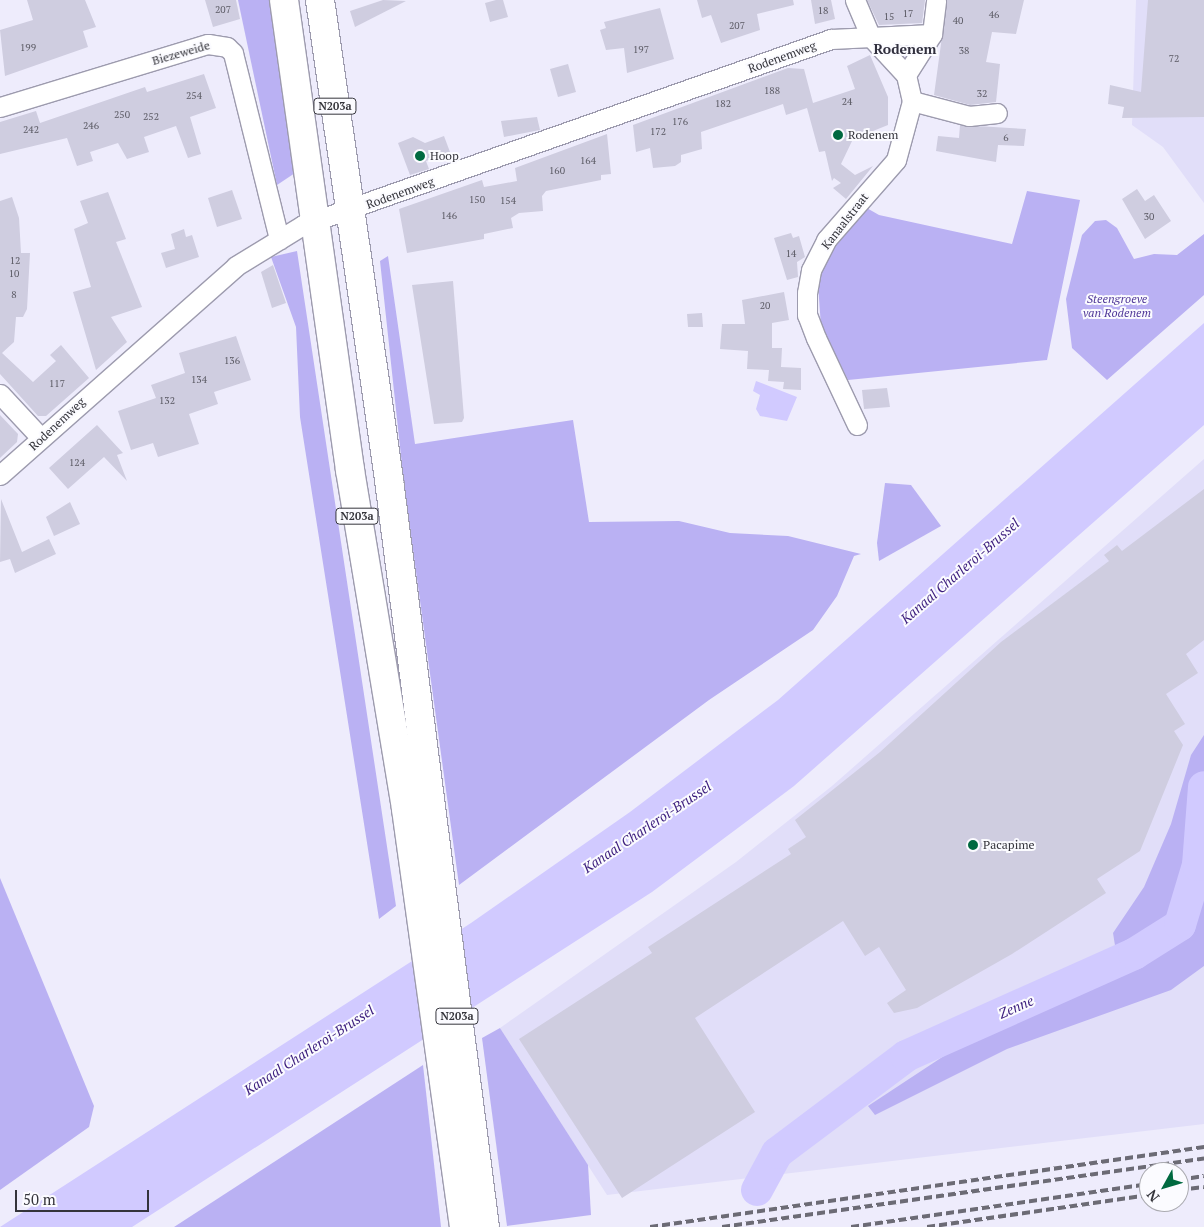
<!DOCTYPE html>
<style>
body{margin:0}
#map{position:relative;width:1204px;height:1227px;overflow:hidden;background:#eeecfc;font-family:"PT Serif",serif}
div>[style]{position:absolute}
.built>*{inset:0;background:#e1def9}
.green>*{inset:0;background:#bab1f3}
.water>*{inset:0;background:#d1caff}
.river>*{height:32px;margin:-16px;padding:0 16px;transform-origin:16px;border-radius:16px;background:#d1caff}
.building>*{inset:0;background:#cfcde0}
.roads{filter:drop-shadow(1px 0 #9d9bae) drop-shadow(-1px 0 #9d9bae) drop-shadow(0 1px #9d9bae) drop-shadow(0 -1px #9d9bae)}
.minor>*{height:19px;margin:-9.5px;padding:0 9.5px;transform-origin:9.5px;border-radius:9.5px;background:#fff}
.trunk>*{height:28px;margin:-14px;padding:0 14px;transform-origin:14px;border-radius:14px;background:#fff}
.rail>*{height:4px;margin-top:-2px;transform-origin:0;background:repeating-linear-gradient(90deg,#6c6b75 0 8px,transparent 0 12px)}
.dots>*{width:14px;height:14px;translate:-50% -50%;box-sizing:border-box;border:2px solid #fbfbff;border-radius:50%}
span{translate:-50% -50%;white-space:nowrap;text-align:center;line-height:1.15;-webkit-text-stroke:4px #fbfbff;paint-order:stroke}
.number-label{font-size:10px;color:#5b5a64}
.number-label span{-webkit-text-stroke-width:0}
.shield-label span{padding:1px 4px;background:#fbfbff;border:1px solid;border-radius:4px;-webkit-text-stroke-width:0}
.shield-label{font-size:11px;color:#34343b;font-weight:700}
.street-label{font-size:12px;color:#34343b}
.poi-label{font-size:12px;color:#34343b}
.left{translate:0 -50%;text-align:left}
.park-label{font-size:12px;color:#513999;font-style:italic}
.neighbourhood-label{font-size:14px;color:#31303e;font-weight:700}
.water-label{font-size:14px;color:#3b1d7d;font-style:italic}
.north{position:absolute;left:1139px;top:1162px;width:50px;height:50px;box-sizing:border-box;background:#fbfbff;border:1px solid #ababb1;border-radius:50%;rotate:231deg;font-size:14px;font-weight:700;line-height:20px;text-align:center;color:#34343b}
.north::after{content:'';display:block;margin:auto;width:18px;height:22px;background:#006940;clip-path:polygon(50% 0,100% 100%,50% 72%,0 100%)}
.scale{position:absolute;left:15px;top:1190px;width:134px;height:22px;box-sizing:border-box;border:2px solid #34343b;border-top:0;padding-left:6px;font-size:15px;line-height:18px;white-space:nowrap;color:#34343b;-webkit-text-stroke:4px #fbfbff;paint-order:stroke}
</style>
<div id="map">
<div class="built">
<i style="clip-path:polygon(1136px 0,1204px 0,1204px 203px,1163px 147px,1132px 125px)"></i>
<i style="clip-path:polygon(1204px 459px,1204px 1124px,607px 1195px,500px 1028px,736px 862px,832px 786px)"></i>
</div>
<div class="green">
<i style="clip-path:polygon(238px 0,269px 0,295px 173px,277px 185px)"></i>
<i style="clip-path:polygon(1027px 191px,1080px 200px,1047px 360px,848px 380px,821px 326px,817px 271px,865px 207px,879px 215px,1012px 244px)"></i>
<i style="clip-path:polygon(1106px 220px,1117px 228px,1134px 259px,1154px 254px,1177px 255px,1204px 234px,1204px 295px,1107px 380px,1072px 348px,1066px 299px,1082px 235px,1095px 221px)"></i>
<i style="clip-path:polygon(297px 251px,396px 906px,379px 919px,300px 417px,296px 327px,271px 257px)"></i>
<i style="clip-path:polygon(388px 256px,415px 444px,573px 420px,589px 522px,679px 521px,730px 533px,788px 536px,861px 554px,854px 556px,837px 596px,813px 630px,709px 700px,459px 885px,404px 484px,380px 261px)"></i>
<i style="clip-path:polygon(885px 483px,911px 485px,941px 526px,879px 561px,877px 543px)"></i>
<i style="clip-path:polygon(1204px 735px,1204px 966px,1171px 990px,1007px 1049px,875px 1115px,868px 1106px,1000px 1019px,1117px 958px,1113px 933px,1144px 887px,1171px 824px,1191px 755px)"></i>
<i style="clip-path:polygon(0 878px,94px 1106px,89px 1127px,0 1190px)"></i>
<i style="clip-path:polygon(500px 1028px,588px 1165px,591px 1215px,507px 1226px,482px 1038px)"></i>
<i style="clip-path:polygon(423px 1065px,441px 1227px,174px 1227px)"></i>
</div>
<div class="water">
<i style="clip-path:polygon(1204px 323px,1204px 425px,794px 786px,652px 892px,132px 1227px,0 1227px,471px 923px,630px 812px,778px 700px)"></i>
<i style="clip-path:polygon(756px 381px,797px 397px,787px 421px,760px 416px,756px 409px,760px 395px,753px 391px)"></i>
</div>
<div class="river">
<i style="left:757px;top:1190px;width:42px;rotate:-61.6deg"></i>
<i style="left:777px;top:1153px;width:161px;rotate:-36.9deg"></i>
<i style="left:906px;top:1056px;width:250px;rotate:-24.1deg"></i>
<i style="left:1134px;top:954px;width:54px;rotate:-32.2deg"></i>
<i style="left:1180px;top:925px;width:63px;rotate:-73.3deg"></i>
<i style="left:1198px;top:865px;width:78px;rotate:-85.6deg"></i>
</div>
<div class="building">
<i style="clip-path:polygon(27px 0,85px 0,96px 27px,83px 31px,88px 47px,5px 76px,0 30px,33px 20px)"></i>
<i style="clip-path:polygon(205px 0,236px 0,240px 19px,213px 27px)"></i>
<i style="clip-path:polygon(383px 0,406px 1px,355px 27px,350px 11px)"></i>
<i style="clip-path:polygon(496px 0,503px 0,508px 17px,490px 22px,485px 3px)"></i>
<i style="clip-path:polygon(697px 0,793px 0,794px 5px,757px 14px,760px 30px,721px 43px,711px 15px,702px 18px)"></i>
<i style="clip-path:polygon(811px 0,831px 0,835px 19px,815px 24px)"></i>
<i style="clip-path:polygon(867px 0,925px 0,922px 23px,879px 25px)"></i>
<i style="clip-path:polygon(947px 0,1024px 0,1016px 34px,992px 32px,986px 62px,1000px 64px,996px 102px,970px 105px,934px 95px)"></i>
<i style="clip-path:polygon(1148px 0,1204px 0,1204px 117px,1122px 118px,1124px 107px,1108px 104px,1110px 85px,1141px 92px)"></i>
<i style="clip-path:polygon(660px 8px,674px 59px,627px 73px,624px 48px,606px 50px,600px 30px,606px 28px,604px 22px)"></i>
<i style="clip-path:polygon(870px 55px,888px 97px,888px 125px,853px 139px,841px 164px,855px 175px,873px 166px,846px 199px,833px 188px,841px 183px,834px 178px,832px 181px,825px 151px,819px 152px,807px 108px,786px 115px,783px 104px,701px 132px,702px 149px,681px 155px,681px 162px,675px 166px,653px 168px,650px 148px,636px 152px,633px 125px,788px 68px,804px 69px,813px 103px,855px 89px,847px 66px)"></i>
<i style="clip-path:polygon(568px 64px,576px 92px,558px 97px,550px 69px)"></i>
<i style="clip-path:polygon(204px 74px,216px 108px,190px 117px,201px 154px,188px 158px,176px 126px,144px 137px,149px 152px,127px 159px,118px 143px,90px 152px,93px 161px,77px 166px,67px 138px,0 154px,0 122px,36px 111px,40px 123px,145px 87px,147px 92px)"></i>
<i style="clip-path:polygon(537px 117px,540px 130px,504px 137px,501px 121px)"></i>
<i style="clip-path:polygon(960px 125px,1026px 129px,1024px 146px,998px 145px,996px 162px,936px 151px,938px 136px,959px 138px)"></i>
<i style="clip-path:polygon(607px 134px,611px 174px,601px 175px,601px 180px,546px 191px,542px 196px,543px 211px,519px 213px,511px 218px,513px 228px,484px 234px,484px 239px,407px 253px,399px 209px,482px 180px,484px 187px,517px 181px,515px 168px)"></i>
<i style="clip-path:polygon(444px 136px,450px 152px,426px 161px,429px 169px,410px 175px,398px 143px,413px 137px,425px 143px)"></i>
<i style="clip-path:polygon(1137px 189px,1145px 201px,1154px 195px,1171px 221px,1145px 239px,1122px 199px)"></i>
<i style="clip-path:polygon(232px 190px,242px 219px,217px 227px,208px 198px)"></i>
<i style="clip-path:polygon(108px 192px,126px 239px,116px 242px,142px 307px,111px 317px,127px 342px,96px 370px,73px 292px,91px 287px,74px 229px,88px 223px,80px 201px)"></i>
<i style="clip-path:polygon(12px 197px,19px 218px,21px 253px,30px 253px,27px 309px,23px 317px,16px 317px,14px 342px,2px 353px,33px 382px,56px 361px,50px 355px,61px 345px,89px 378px,46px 416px,38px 416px,0 374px,0 201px)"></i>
<i style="clip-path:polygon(184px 229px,186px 237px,192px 235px,199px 257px,166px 268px,161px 253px,175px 249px,171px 234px)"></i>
<i style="clip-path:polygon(791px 233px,793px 238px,799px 236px,805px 257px,797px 262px,798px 277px,787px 280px,774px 238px)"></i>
<i style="clip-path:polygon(273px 265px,286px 303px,272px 308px,261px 272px)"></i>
<i style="clip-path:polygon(453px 281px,464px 418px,462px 422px,434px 424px,412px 285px)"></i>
<i style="clip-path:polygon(784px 292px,789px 320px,772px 323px,772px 348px,782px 348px,781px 367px,801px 368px,801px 390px,783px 389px,784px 382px,768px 381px,769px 370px,747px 369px,748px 351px,720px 349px,722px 324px,745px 324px,742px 300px)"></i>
<i style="clip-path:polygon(702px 313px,703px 327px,688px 327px,687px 314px)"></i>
<i style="clip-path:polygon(236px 336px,251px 380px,214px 392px,218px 404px,189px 414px,199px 444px,158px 457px,153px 443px,131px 450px,118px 411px,156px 398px,151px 385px,185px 373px,179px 353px)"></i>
<i style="clip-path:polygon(887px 388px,890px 407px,864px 409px,862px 390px)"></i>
<i style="clip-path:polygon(0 415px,18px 434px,17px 442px,0 458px)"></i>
<i style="clip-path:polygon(97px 425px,123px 453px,117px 455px,127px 481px,104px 457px,68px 489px,49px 468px)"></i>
<i style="clip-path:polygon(1204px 489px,1204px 640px,1186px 654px,1198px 673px,1166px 694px,1185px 724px,1174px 731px,1183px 745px,1140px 851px,1097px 879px,1106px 893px,1012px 954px,917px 1008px,894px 1013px,887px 1003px,906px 990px,879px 947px,865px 956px,843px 921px,695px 1018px,755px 1112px,622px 1198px,519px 1039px,652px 953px,648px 947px,791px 854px,788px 849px,806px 837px,795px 820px,880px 752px,1001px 642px,1109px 561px,1104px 555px,1117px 545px,1122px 551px)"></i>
<i style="clip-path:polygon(1px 499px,22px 552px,49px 539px,56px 554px,15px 573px,10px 559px,0 562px)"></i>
<i style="clip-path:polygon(70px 502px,80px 524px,54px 536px,46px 517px)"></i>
</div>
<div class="roads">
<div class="minor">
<i style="left:855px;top:0;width:39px;rotate:67deg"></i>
<i style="left:870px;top:36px;width:53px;rotate:47.3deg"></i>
<i style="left:906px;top:75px;width:49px;rotate:-57.6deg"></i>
<i style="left:932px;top:34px;width:34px;rotate:-83deg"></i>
<i style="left:912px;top:101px;width:59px;rotate:14.7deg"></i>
<i style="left:969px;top:116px;width:28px;rotate:-6deg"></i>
<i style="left:0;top:107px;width:217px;rotate:-16.9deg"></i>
<i style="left:208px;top:44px;width:19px;rotate:9deg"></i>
<i style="left:227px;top:47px;width:8px;rotate:45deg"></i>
<i style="left:233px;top:53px;width:192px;rotate:76.1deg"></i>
<i style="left:0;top:394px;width:60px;rotate:47deg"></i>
<i style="left:857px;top:425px;width:96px;rotate:-115.2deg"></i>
<i style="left:816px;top:338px;width:25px;rotate:-111deg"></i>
<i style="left:807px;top:315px;width:22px;rotate:-90deg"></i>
<i style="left:807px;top:293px;width:23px;rotate:-80deg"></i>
<i style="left:811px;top:270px;width:34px;rotate:-63deg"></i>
<i style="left:826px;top:240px;width:106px;rotate:-48.8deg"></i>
<i style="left:896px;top:160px;width:61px;rotate:-74.8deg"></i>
<i style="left:912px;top:101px;width:27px;rotate:-103deg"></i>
<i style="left:0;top:475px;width:315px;rotate:-41.5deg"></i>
<i style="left:236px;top:266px;width:79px;rotate:-31.5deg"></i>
<i style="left:303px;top:225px;width:560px;rotate:-19.41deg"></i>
<i style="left:831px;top:39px;width:101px;rotate:-2.8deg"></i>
</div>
<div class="trunk">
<i style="left:284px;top:0;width:475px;rotate:82deg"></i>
<i style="left:350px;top:470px;width:344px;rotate:80.6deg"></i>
<i style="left:406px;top:809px;width:422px;rotate:82.1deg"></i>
<i style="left:320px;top:0;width:485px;rotate:81.8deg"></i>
<i style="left:389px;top:480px;width:753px;rotate:82.68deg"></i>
</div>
</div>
<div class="rail">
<i style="left:1179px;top:1180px;width:25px;rotate:-9deg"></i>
<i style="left:1179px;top:1190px;width:25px;rotate:-7deg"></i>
<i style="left:650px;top:1227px;width:560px;rotate:-8.22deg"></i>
<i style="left:722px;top:1227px;width:487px;rotate:-8.1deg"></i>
<i style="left:851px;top:1227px;width:301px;rotate:-8.2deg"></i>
<i style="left:927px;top:1227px;width:224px;rotate:-8.2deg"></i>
</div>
<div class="dots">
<i style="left:838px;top:135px;background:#006940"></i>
<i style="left:420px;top:156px;background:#006940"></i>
<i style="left:973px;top:845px;background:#006940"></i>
</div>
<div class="number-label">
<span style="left:223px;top:10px">207</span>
<span style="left:823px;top:11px">18</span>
<span style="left:908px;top:14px">17</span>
<span style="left:994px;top:15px">46</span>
<span style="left:889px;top:17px">15</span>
<span style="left:958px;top:21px">40</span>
<span style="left:737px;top:26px">207</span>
<span style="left:28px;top:48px">199</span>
<span style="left:641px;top:50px">197</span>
<span style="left:964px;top:51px">38</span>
<span style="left:1174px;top:59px">72</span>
<span style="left:772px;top:91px">188</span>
<span style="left:982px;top:94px">32</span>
<span style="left:194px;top:96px">254</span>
<span style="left:847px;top:102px">24</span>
<span style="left:723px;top:104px">182</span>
<span style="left:122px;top:115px">250</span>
<span style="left:151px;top:117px">252</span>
<span style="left:680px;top:122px">176</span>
<span style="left:91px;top:126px">246</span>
<span style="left:31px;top:130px">242</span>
<span style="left:658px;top:132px">172</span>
<span style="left:1006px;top:138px">6</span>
<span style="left:588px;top:161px">164</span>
<span style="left:557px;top:171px">160</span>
<span style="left:477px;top:200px">150</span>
<span style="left:508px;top:201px">154</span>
<span style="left:449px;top:216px">146</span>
<span style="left:1149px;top:217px">30</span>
<span style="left:791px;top:254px">14</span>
<span style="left:15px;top:261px">12</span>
<span style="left:14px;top:274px">10</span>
<span style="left:14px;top:295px">8</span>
<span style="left:765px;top:306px">20</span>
<span style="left:232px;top:361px">136</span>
<span style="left:199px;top:380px">134</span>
<span style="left:57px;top:384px">117</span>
<span style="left:167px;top:401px">132</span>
<span style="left:77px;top:463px">124</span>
</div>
<div class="shield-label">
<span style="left:335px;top:106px">N203a</span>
<span style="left:357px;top:516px">N203a</span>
<span style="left:457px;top:1016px">N203a</span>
</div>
<div class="street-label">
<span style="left:181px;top:53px;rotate:-16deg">Biezeweide</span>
<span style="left:782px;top:57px;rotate:-20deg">Rodenemweg</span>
<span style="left:400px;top:193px;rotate:-20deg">Rodenemweg</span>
<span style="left:845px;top:221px;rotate:-52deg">Kanaalstraat</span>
<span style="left:57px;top:424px;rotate:-43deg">Rodenemweg</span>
</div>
<div class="poi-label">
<span class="left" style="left:848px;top:135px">Rodenem</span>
<span class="left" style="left:430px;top:156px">Hoop</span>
<span class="left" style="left:983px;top:845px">Pacapime</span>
</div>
<div class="park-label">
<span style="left:1117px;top:306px">Steengroeve<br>van Rodenem</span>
</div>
<div class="neighbourhood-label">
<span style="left:905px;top:49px">Rodenem</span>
</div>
<div class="water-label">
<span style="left:960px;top:571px;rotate:-41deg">Kanaal Charleroi-Brussel</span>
<span style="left:647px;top:827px;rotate:-34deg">Kanaal Charleroi-Brussel</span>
<span style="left:1016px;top:1007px;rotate:-24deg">Zenne</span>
<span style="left:309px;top:1050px;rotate:-33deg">Kanaal Charleroi-Brussel</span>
</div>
<div class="north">N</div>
<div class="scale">50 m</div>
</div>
